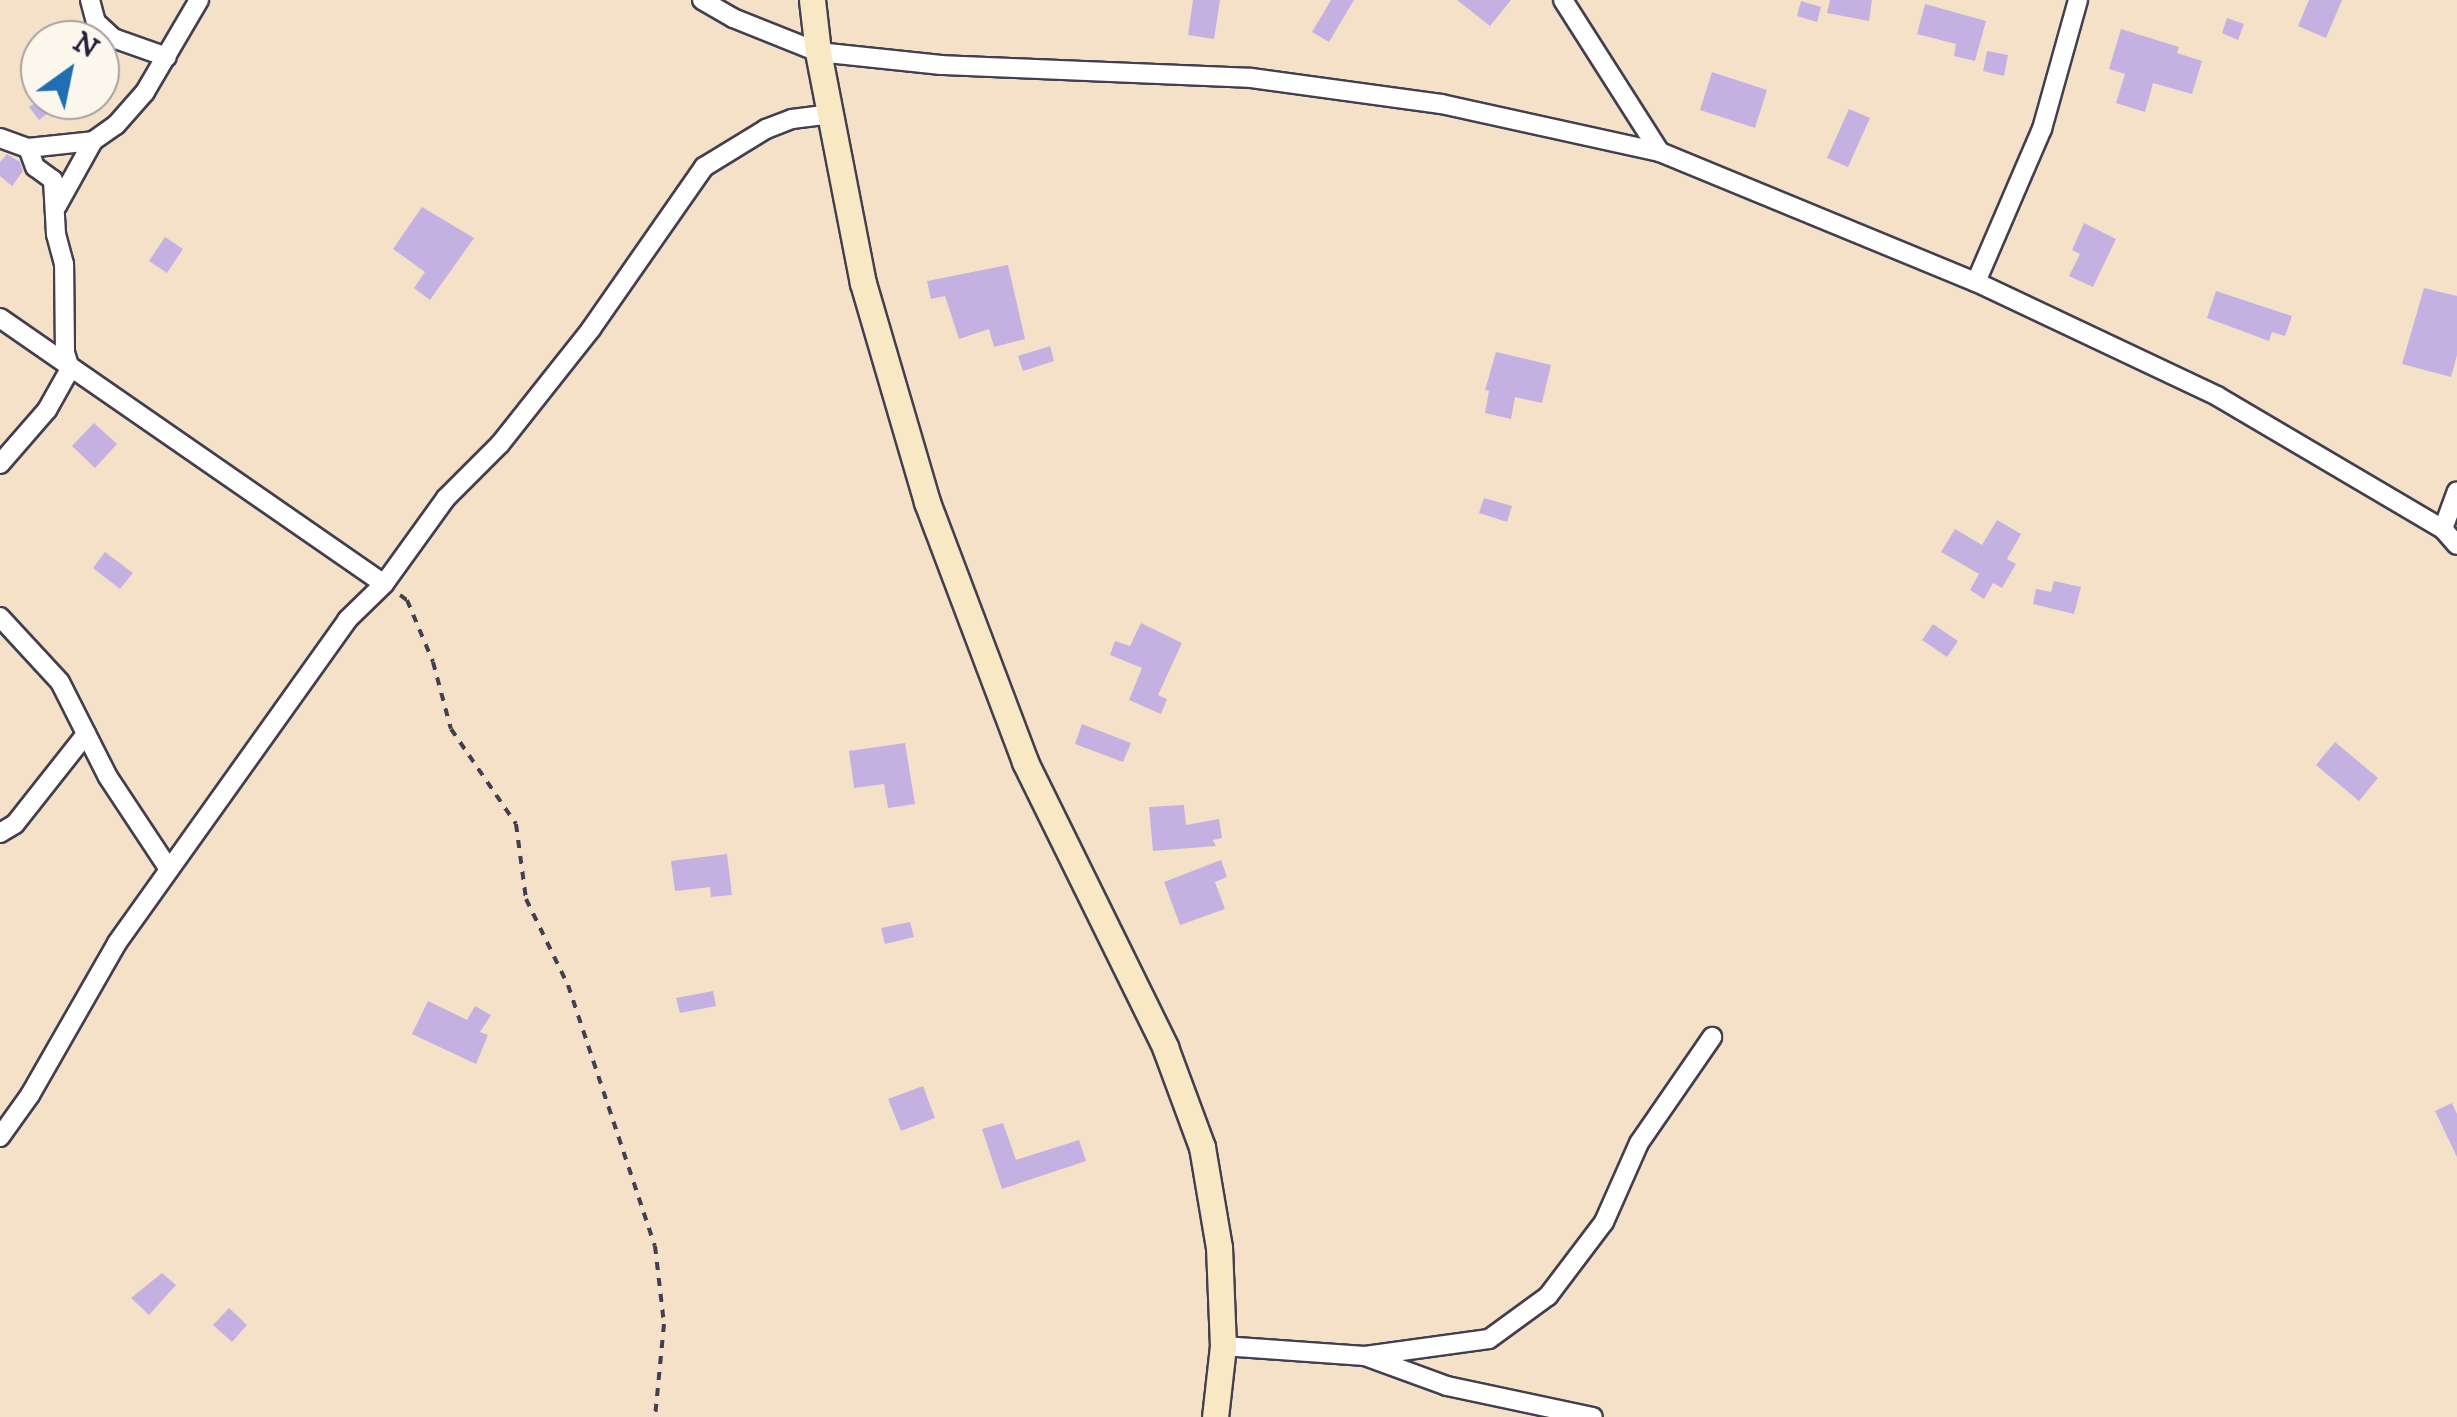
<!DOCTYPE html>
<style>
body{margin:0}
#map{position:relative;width:2457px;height:1417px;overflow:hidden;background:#f5e1c8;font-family:"IM FELL DW Pica",serif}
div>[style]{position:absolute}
.building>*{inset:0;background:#c5b1e1}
.path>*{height:4px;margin-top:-2px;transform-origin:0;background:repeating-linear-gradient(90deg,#423f50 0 8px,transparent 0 16px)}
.roads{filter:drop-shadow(2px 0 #423f50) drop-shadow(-2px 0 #423f50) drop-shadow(0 2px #423f50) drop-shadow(0 -2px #423f50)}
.street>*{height:18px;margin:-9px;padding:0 9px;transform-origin:9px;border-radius:9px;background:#fff}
.secondary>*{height:25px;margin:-12.5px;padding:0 12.5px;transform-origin:12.5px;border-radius:12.5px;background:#f8e8c3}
span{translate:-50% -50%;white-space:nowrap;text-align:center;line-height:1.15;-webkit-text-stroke:10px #fbf7ec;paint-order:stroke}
.north{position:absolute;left:20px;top:20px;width:100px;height:100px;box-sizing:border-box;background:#fbf7ec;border:2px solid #a4a2a5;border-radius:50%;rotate:33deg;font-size:28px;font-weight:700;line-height:40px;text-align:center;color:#22223b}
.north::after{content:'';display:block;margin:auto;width:35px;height:45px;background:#1f6fb2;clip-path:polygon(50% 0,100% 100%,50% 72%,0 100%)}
</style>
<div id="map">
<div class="building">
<i style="clip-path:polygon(1193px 0,1220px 0,1214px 39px,1188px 35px)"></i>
<i style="clip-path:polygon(1331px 0,1354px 0,1329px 42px,1312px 32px)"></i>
<i style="clip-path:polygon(1457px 0,1511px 0,1490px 26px)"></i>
<i style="clip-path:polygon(1830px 0,1872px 0,1869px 21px,1827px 13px)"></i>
<i style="clip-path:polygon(2309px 0,2342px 0,2326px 38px,2298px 26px)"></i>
<i style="clip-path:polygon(1801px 1px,1821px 7px,1817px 22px,1797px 16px)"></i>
<i style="clip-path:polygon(1925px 4px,1986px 21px,1975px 61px,1954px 56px,1956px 44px,1917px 34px)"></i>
<i style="clip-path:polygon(2227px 18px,2244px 24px,2238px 40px,2222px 33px)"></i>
<i style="clip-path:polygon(2121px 29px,2179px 47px,2177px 53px,2202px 61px,2192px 94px,2153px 83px,2145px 112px,2116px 103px,2125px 74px,2109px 69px)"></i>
<i style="clip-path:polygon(1987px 51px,2008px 55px,2004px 76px,1983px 71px)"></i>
<i style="clip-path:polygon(1712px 72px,1767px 90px,1755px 128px,1700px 110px)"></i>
<i style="clip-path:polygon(39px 100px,66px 100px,39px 120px,29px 107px)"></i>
<i style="clip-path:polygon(1849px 109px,1870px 118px,1848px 167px,1827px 158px)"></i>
<i style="clip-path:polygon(7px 154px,20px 162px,23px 171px,12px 186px,0 176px,0 162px)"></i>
<i style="clip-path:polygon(422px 207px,474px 238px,430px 300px,414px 288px,425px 272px,393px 249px)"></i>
<i style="clip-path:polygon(2084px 223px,2116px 239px,2093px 287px,2069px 276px,2080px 254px,2072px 250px)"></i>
<i style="clip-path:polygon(165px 237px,183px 249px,167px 273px,149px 261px)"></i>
<i style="clip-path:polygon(1008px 265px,1025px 339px,994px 347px,989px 329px,959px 339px,945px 296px,931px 299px,927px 281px)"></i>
<i style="clip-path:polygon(2424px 288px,2457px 296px,2457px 355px,2451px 377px,2402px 364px)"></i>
<i style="clip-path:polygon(2216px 291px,2292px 316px,2285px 336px,2272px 332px,2269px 341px,2207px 318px)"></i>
<i style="clip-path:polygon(1050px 346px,1054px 361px,1023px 371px,1018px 356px)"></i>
<i style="clip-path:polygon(1496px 352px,1551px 365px,1542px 403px,1515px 397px,1511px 419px,1485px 413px,1489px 391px,1485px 390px)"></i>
<i style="clip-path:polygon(94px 423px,117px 444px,95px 468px,72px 446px)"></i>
<i style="clip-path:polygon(1484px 498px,1512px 506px,1507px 522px,1479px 513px)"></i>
<i style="clip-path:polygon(1997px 520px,2021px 534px,2007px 559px,2016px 564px,2002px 588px,1993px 583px,1984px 599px,1970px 590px,1979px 574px,1941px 552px,1955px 529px,1982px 545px)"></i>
<i style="clip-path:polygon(105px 552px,133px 573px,120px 589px,93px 568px)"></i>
<i style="clip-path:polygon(2054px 581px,2081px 587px,2074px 614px,2033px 604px,2036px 589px,2051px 592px)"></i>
<i style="clip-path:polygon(1141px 623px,1182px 643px,1158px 695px,1167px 699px,1161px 714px,1129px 700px,1142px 668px,1110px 655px,1115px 641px,1130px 646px)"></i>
<i style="clip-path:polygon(1933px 624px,1958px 641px,1947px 657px,1922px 640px)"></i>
<i style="clip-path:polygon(1082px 724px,1131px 743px,1123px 762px,1075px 744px)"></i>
<i style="clip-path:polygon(2335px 742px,2378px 778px,2359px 801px,2316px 765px)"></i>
<i style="clip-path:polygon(905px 743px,915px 804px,888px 808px,884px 784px,854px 788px,849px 751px)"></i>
<i style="clip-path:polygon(1184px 805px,1186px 825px,1219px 819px,1222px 838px,1213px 840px,1216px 846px,1153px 851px,1149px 807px)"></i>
<i style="clip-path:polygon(727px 854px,732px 895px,711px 897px,710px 887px,675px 891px,671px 861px)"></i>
<i style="clip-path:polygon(1221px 860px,1227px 877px,1215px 882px,1225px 909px,1180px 925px,1164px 882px)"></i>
<i style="clip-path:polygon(910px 922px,914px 937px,885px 944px,881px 928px)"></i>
<i style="clip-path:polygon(713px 991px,716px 1006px,680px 1013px,676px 998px)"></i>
<i style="clip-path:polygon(428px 1001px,467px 1020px,475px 1006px,491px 1015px,480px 1032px,488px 1035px,476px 1064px,412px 1034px)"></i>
<i style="clip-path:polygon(923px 1086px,935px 1118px,901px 1131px,888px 1099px)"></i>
<i style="clip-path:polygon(2452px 1103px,2457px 1114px,2457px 1157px,2435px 1111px)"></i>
<i style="clip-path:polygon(1003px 1123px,1016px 1160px,1079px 1140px,1086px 1161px,1002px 1189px,982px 1129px)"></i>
<i style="clip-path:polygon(162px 1273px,176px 1285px,149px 1315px,131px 1298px)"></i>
<i style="clip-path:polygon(229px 1308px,247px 1325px,232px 1342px,213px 1325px)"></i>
</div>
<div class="path">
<i style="left:400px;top:595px;width:9px;rotate:36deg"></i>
<i style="left:407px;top:600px;width:67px;rotate:67.2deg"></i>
<i style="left:433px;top:662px;width:69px;rotate:75deg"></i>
<i style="left:451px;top:729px;width:115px;rotate:55.6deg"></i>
<i style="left:516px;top:824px;width:76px;rotate:82.4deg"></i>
<i style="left:526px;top:899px;width:96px;rotate:64deg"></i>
<i style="left:568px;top:985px;width:275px;rotate:71.6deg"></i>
<i style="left:655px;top:1246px;width:79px;rotate:83.4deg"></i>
<i style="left:664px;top:1324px;width:93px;rotate:95.5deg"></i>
</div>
<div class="roads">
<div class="street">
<i style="left:90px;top:0;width:23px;rotate:75deg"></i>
<i style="left:96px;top:22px;width:23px;rotate:43deg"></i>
<i style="left:113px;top:38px;width:57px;rotate:19.4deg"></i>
<i style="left:702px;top:0;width:36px;rotate:30deg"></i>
<i style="left:733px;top:18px;width:92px;rotate:21.8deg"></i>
<i style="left:818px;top:52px;width:124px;rotate:6deg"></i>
<i style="left:941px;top:65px;width:310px;rotate:2.4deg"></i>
<i style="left:1251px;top:78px;width:192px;rotate:7.8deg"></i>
<i style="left:1441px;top:104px;width:224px;rotate:12.4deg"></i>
<i style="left:1660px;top:152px;width:342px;rotate:22.4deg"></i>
<i style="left:1976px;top:282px;width:267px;rotate:25.3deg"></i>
<i style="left:2217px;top:396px;width:262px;rotate:30.5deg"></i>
<i style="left:2443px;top:529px;width:21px;rotate:49deg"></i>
<i style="left:1563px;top:0;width:180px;rotate:57.5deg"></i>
<i style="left:0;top:138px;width:30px;rotate:20deg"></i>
<i style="left:28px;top:148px;width:65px;rotate:-6.1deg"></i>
<i style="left:93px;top:141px;width:28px;rotate:-35deg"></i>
<i style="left:116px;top:125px;width:44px;rotate:-48.7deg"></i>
<i style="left:145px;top:92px;width:107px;rotate:-59.6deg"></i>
<i style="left:57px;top:206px;width:74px;rotate:-61deg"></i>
<i style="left:1976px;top:282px;width:167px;rotate:-66.7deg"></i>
<i style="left:2042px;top:129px;width:134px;rotate:-74.4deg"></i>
<i style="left:0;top:318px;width:467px;rotate:34.7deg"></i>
<i style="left:0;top:464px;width:72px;rotate:-49deg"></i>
<i style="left:47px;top:410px;width:47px;rotate:-60.7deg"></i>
<i style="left:70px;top:369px;width:17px;rotate:-107deg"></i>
<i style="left:65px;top:353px;width:89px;rotate:-90.6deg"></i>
<i style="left:64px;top:264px;width:31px;rotate:-105deg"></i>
<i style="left:56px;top:234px;width:54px;rotate:-93.2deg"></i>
<i style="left:53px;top:180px;width:22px;rotate:-144deg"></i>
<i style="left:35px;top:167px;width:20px;rotate:-110deg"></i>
<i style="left:2443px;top:529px;width:40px;rotate:-69.8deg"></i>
<i style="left:0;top:617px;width:88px;rotate:47.3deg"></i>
<i style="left:60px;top:682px;width:106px;rotate:63.2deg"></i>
<i style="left:108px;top:777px;width:110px;rotate:56.5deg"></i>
<i style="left:0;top:833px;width:17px;rotate:-31deg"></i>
<i style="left:15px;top:824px;width:115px;rotate:-51.7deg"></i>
<i style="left:0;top:1137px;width:52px;rotate:-54.5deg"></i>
<i style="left:30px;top:1095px;width:175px;rotate:-60.2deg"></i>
<i style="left:117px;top:943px;width:397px;rotate:-54.5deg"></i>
<i style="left:347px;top:620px;width:52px;rotate:-44.2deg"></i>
<i style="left:384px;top:584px;width:106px;rotate:-54.2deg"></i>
<i style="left:446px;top:498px;width:76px;rotate:-45deg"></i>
<i style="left:500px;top:444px;width:147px;rotate:-51.6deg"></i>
<i style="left:591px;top:329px;width:198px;rotate:-55.1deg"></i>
<i style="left:704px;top:167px;width:73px;rotate:-31.5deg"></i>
<i style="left:766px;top:129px;width:28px;rotate:-21deg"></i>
<i style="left:792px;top:119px;width:40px;rotate:-7.1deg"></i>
<i style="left:1223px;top:1346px;width:142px;rotate:4deg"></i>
<i style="left:1365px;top:1356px;width:87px;rotate:20.1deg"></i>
<i style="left:1447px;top:1386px;width:149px;rotate:12deg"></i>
<i style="left:1365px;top:1356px;width:125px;rotate:-7.8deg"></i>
<i style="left:1489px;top:1339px;width:73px;rotate:-36.1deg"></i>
<i style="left:1548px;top:1296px;width:93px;rotate:-52.9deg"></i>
<i style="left:1604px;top:1222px;width:86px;rotate:-66.1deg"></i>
<i style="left:1639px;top:1143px;width:129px;rotate:-55.4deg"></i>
</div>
<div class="secondary">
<i style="left:812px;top:0;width:52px;rotate:83.4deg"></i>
<i style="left:818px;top:52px;width:235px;rotate:79deg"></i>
<i style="left:863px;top:283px;width:228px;rotate:73.7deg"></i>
<i style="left:927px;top:502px;width:278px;rotate:69.3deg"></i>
<i style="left:1025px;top:762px;width:318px;rotate:63.8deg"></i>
<i style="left:1165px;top:1047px;width:107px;rotate:69.7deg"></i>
<i style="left:1202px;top:1147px;width:101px;rotate:80.4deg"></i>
<i style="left:1219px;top:1247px;width:99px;rotate:87.7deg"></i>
<i style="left:1223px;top:1346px;width:71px;rotate:96.4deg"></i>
</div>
</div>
<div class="north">N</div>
</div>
